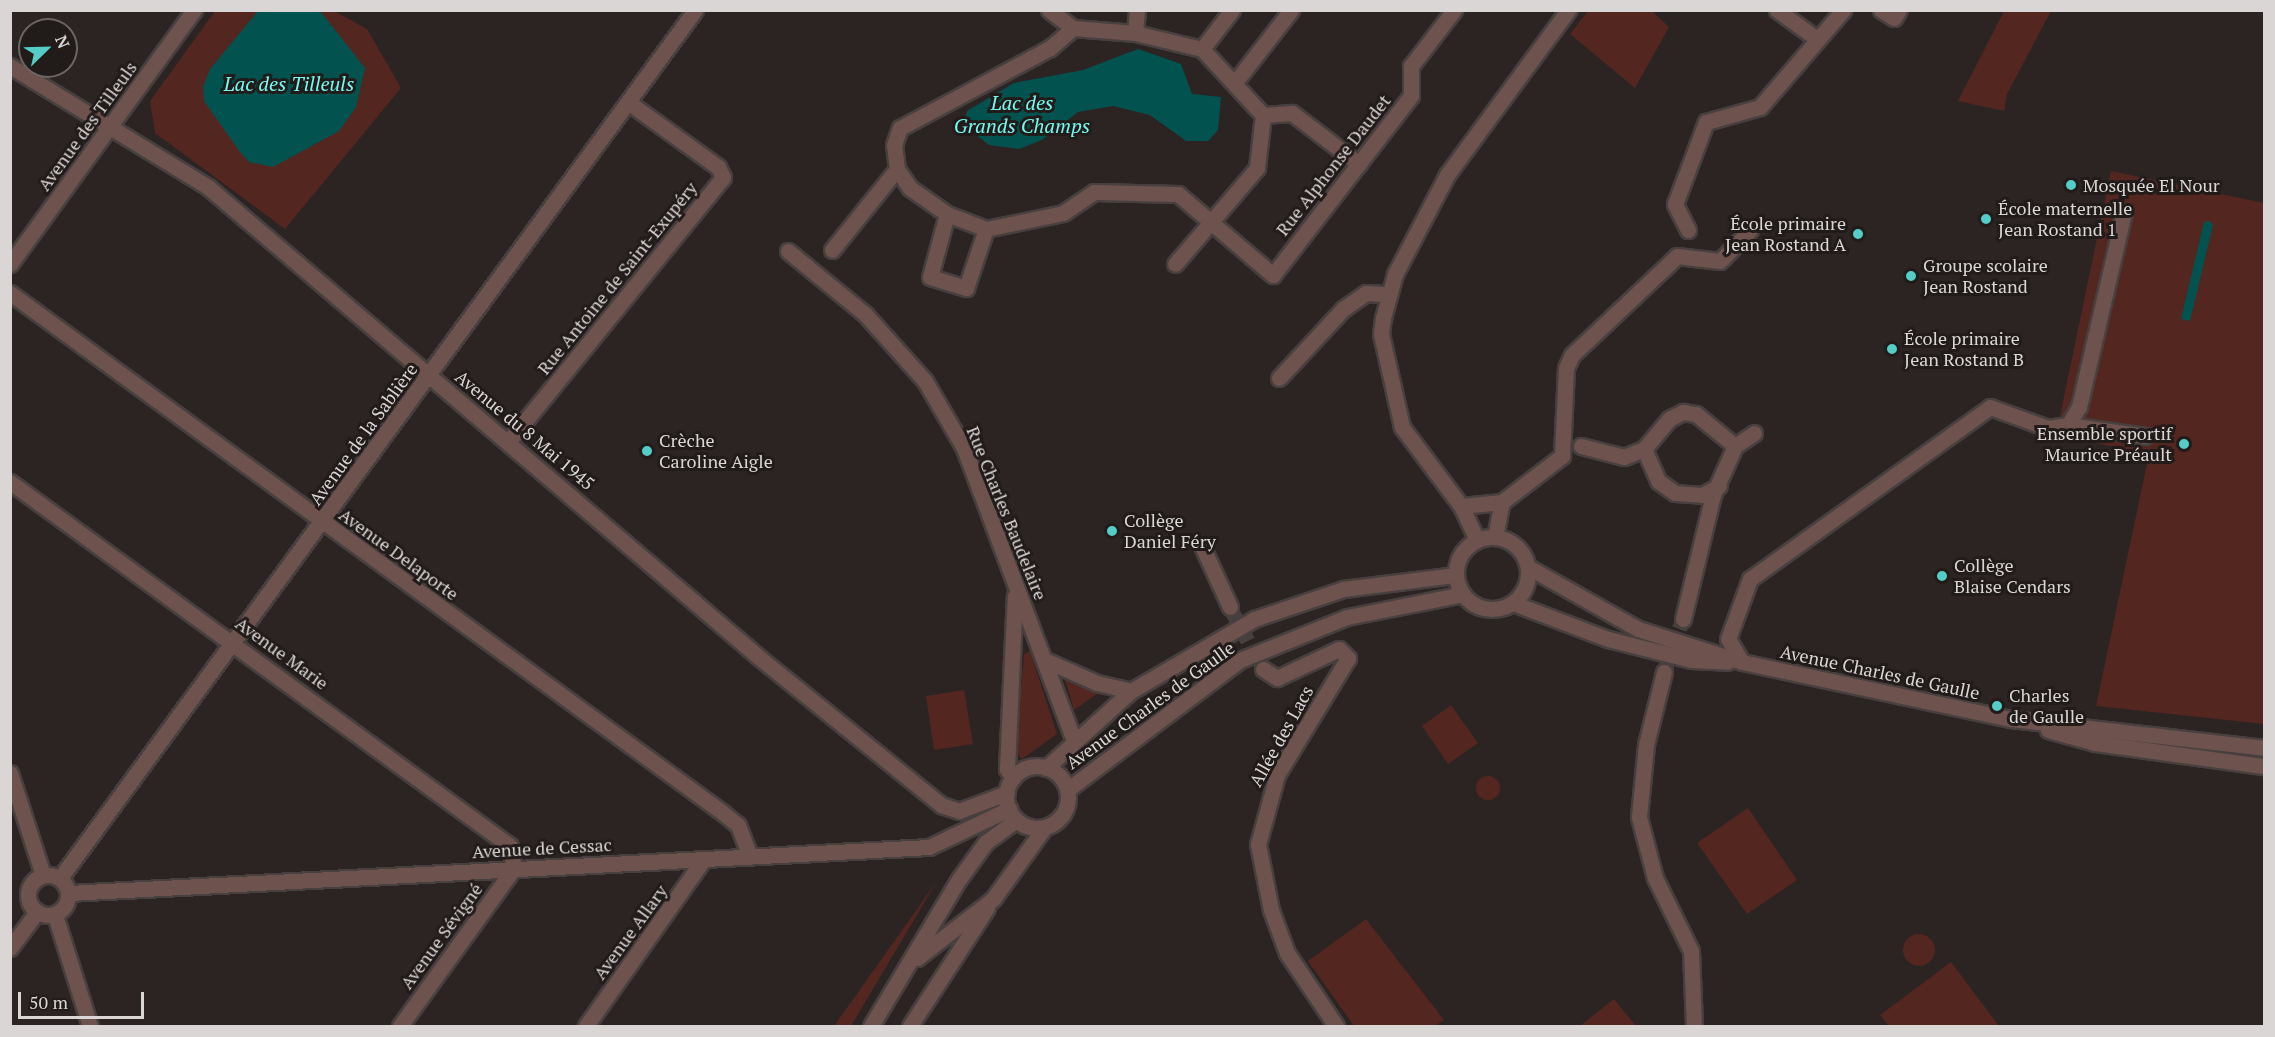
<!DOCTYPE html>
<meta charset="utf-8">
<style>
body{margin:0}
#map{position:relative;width:2275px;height:1037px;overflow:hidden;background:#2b2423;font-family:"PT Serif",serif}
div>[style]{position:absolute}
.green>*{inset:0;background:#532620}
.round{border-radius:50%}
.water>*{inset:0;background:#025350}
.minor-tunnel>*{height:15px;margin-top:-7.5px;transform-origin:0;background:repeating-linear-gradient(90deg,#453f3e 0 15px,transparent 0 23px)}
.roads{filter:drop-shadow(2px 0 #47403f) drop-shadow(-2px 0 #47403f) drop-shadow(0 2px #47403f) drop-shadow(0 -2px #47403f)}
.minor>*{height:15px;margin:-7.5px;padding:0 7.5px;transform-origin:7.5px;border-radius:7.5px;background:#6e524e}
.minor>.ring{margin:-7.5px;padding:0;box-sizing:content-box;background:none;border:15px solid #6e524e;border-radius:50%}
.dots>*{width:16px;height:16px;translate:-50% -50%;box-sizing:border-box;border:3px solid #211b1a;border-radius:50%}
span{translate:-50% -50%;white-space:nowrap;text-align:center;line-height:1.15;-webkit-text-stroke:6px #211b1a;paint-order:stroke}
.street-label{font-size:18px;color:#dad6d5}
.poi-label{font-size:18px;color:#dad6d5}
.left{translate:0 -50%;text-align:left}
.right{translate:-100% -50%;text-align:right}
.water-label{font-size:20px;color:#76f7f0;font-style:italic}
.frame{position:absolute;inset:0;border:12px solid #dad6d5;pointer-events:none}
.north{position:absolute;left:18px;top:18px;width:60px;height:60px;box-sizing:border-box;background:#211b1a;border:2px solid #6b6665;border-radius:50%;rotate:67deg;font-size:16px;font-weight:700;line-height:24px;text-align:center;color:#dad6d5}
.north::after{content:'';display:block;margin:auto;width:21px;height:27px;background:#54cdc7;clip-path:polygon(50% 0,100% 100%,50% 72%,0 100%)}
.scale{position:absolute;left:18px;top:992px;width:126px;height:27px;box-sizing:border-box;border:3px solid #dad6d5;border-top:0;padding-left:8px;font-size:18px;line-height:21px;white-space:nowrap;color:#dad6d5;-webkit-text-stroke:4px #211b1a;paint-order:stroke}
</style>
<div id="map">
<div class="green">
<i style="clip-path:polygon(215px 11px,334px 11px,367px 29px,401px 88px,285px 229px,155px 133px,150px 101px)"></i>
<i style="clip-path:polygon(1588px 11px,1652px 11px,1669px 27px,1635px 88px,1570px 34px)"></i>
<i style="clip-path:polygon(2004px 11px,2051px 11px,2007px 94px,2004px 111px,1958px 101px)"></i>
<i style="clip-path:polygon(2111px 171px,2264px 203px,2264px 724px,2096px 706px,2149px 454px,2056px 435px)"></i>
<i style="clip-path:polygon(1030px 651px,1057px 734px,1022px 759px,1015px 751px,1024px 654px)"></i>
<i style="clip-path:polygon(1064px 676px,1096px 688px,1098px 693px,1074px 710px)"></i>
<i style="clip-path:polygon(964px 690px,973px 744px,934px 750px,926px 696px)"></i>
<i style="clip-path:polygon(1451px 705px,1478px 743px,1448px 764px,1422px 726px)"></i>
<i class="round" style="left:1476px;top:776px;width:24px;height:24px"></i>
<i style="clip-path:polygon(1748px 808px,1797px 880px,1747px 914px,1697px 843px)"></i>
<i style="clip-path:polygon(937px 881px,851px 1026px,834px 1026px)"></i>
<i style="clip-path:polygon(1366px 919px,1444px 1020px,1435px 1026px,1354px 1026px,1308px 961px)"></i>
<i class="round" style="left:1903px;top:934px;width:32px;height:32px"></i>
<i style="clip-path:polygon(1951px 962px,1999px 1026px,1889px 1026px,1880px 1015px)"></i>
<i style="clip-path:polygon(1614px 999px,1636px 1026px,1583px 1026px,1581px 1025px)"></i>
</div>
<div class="water">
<i style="clip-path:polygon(258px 11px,320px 11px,365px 68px,356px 107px,339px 131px,273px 167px,249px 162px,240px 152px,204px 101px,203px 87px,210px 69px)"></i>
<i style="clip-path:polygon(1138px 49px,1181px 64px,1192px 94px,1221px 97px,1218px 130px,1208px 141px,1186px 141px,1150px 115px,1113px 106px,1078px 112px,1042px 140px,1019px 149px,989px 145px,963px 124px,967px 111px,1014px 83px,1083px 70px)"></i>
<i style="clip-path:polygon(2209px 221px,2213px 225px,2190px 321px,2181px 319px,2204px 222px)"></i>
</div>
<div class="minor-tunnel">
<i style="left:1230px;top:607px;width:70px;rotate:62deg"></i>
<i style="left:1664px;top:672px;width:56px;rotate:-70.3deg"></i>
</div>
<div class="roads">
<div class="minor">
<i style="left:1049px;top:10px;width:30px;rotate:37deg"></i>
<i style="left:1777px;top:10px;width:49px;rotate:35.9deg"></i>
<i style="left:1881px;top:10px;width:15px;rotate:32deg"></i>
<i style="left:1894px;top:18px;width:9px;rotate:-58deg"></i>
<i style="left:1135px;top:33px;width:23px;rotate:-85deg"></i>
<i style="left:1202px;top:49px;width:49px;rotate:-52.4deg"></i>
<i style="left:10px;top:66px;width:232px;rotate:31.4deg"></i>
<i style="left:208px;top:187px;width:727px;rotate:40.48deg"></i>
<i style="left:761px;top:659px;width:232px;rotate:39deg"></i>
<i style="left:941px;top:805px;width:19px;rotate:18deg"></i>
<i style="left:959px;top:811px;width:51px;rotate:-20.6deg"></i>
<i style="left:1236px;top:81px;width:90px;rotate:-52.2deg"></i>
<i style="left:1263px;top:115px;width:29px;rotate:-4deg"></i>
<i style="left:1292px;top:113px;width:84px;rotate:37.3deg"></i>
<i style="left:897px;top:169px;width:23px;rotate:56deg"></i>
<i style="left:910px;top:188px;width:45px;rotate:35.1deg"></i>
<i style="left:947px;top:214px;width:42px;rotate:21deg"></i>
<i style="left:986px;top:229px;width:79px;rotate:-11.7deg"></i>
<i style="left:1063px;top:213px;width:37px;rotate:-34deg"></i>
<i style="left:1094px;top:192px;width:84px;rotate:1.4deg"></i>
<i style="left:1178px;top:194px;width:125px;rotate:40.5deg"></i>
<i style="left:1273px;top:275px;width:226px;rotate:-52.4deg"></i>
<i style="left:1411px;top:96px;width:30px;rotate:-90deg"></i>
<i style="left:1411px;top:66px;width:71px;rotate:-52.5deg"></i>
<i style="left:947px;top:214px;width:65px;rotate:105.1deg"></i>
<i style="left:930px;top:277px;width:38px;rotate:17deg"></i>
<i style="left:966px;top:288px;width:62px;rotate:-71.3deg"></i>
<i style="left:1688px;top:230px;width:29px;rotate:-117deg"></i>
<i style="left:1675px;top:204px;width:88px;rotate:-69.3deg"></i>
<i style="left:1706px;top:122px;width:56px;rotate:-15.5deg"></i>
<i style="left:1760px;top:107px;width:128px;rotate:-49.4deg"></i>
<i style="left:832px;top:250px;width:104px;rotate:-51.3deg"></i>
<i style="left:897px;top:169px;width:24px;rotate:-97deg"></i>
<i style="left:894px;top:145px;width:18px;rotate:-71deg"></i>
<i style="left:900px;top:128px;width:170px;rotate:-28.1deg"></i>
<i style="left:1050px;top:48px;width:30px;rotate:-41deg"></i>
<i style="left:1073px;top:28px;width:62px;rotate:4.6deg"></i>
<i style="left:1135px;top:33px;width:69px;rotate:13.4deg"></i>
<i style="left:1202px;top:49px;width:90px;rotate:47.3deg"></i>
<i style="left:1263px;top:115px;width:53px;rotate:96.5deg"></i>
<i style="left:1257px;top:168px;width:126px;rotate:130.5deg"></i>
<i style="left:788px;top:251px;width:99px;rotate:39.3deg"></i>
<i style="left:865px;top:314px;width:90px;rotate:48.2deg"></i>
<i style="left:925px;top:381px;width:78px;rotate:59.8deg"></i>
<i style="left:964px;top:448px;width:312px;rotate:69.4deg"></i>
<i style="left:10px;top:264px;width:314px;rotate:-54.1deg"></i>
<i style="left:10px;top:293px;width:882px;rotate:36.1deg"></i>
<i style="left:723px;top:813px;width:19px;rotate:39deg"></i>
<i style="left:738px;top:825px;width:34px;rotate:69deg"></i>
<i style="left:1279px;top:378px;width:94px;rotate:-47.2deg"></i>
<i style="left:1343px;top:309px;width:28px;rotate:-35deg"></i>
<i style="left:1366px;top:293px;width:22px;rotate:3deg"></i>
<i style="left:2068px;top:425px;width:78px;rotate:8.1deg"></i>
<i style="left:508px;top:442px;width:341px;rotate:-50.9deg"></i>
<i style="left:723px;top:177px;width:11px;rotate:-117deg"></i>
<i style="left:718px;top:167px;width:111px;rotate:-144.2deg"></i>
<i style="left:1581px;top:446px;width:44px;rotate:14.3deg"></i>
<i style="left:1624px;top:457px;width:22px;rotate:-22deg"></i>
<i style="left:1644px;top:449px;width:39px;rotate:-50deg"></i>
<i style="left:1669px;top:419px;width:16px;rotate:-27deg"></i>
<i style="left:1683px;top:412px;width:13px;rotate:9deg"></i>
<i style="left:1696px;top:414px;width:50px;rotate:39.4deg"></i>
<i style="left:1735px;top:446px;width:23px;rotate:-34deg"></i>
<i style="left:1644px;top:449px;width:35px;rotate:66deg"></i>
<i style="left:1658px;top:481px;width:21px;rotate:35deg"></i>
<i style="left:1675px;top:493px;width:27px;rotate:4deg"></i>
<i style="left:1702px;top:495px;width:19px;rotate:-28deg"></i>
<i style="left:10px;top:482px;width:618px;rotate:36.05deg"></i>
<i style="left:510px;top:846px;width:22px;rotate:80deg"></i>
<i style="left:514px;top:868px;width:195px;rotate:125.8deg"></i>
<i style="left:1461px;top:506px;width:41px;rotate:-5.6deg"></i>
<i class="ring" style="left:1456px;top:537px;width:57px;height:57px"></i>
<i style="left:1495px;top:537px;width:36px;rotate:-79deg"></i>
<i style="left:1502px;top:502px;width:76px;rotate:-37.5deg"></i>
<i style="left:1562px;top:456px;width:88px;rotate:-87.4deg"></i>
<i style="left:1566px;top:368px;width:14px;rotate:-65deg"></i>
<i style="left:1572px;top:355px;width:144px;rotate:-43.3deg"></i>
<i style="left:1677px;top:256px;width:43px;rotate:6.6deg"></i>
<i style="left:1720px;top:261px;width:43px;rotate:-45.9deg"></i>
<i style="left:1477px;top:540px;width:38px;rotate:-115deg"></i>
<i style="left:1461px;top:506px;width:99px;rotate:-126.8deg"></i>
<i style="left:1402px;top:427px;width:95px;rotate:-102.7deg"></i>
<i style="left:1381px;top:334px;width:16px;rotate:-83deg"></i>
<i style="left:1383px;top:318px;width:46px;rotate:-74.7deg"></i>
<i style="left:1395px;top:274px;width:112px;rotate:-62.3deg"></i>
<i style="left:1447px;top:175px;width:205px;rotate:-53.7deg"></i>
<i style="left:1202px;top:546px;width:67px;rotate:65.3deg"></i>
<i style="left:1528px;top:567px;width:126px;rotate:29.4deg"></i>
<i style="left:1638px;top:629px;width:109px;rotate:17.6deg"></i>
<i style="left:1742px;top:662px;width:275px;rotate:12deg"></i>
<i style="left:2011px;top:719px;width:255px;rotate:6.5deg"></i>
<i style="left:1513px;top:603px;width:102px;rotate:20.8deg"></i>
<i style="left:1608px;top:639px;width:86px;rotate:14.2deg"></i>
<i style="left:1691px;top:660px;width:36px;rotate:3deg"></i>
<i style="left:1683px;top:619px;width:128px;rotate:-76.4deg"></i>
<i style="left:1713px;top:495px;width:54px;rotate:-65.8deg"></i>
<i style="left:1045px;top:660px;width:57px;rotate:23.9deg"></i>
<i style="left:1097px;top:683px;width:35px;rotate:13deg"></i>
<i style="left:1742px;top:662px;width:27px;rotate:-121deg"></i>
<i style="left:1728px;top:639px;width:64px;rotate:-69.9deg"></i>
<i style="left:1750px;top:579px;width:295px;rotate:-35.6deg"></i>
<i style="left:1990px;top:407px;width:62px;rotate:19.9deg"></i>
<i style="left:2048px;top:428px;width:20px;rotate:-9deg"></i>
<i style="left:2068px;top:425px;width:21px;rotate:-59deg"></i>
<i style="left:2079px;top:407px;width:200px;rotate:-77deg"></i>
<i style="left:1263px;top:669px;width:17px;rotate:33deg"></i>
<i style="left:1277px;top:678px;width:68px;rotate:-25.1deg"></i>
<i style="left:1339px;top:649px;width:13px;rotate:45deg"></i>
<i style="left:1348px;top:658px;width:137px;rotate:121.3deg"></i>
<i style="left:1277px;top:775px;width:72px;rotate:105.4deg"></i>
<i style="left:1258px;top:844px;width:67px;rotate:78.9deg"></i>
<i style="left:1271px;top:910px;width:46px;rotate:69.6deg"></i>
<i style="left:1287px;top:953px;width:88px;rotate:56.1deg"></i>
<i style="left:1664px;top:672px;width:75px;rotate:103.9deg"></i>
<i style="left:1646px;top:745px;width:72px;rotate:95.6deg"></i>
<i style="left:1639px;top:817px;width:63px;rotate:75.3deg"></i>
<i style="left:1655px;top:878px;width:81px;rotate:63.7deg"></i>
<i style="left:1691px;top:951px;width:75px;rotate:87.7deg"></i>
<i style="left:2048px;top:730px;width:49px;rotate:15.5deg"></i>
<i style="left:2095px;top:743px;width:171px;rotate:7.8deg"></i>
<i class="ring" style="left:1006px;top:766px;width:47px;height:47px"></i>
<i style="left:1046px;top:768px;width:115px;rotate:-42.2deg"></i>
<i style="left:1131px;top:691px;width:143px;rotate:-30.3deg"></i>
<i style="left:1254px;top:619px;width:94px;rotate:-18.6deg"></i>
<i style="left:1343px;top:589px;width:114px;rotate:-7.1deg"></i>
<i style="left:10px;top:773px;width:107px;rotate:72.1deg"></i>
<i style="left:1013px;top:778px;width:11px;rotate:-124deg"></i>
<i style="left:1007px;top:769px;width:173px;rotate:-87.4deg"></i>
<i style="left:1067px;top:790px;width:216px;rotate:-36.9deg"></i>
<i style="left:1240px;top:660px;width:115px;rotate:-21.9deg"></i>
<i style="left:1347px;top:617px;width:118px;rotate:-11.2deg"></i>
<i class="ring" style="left:28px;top:875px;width:25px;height:25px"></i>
<i style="left:60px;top:878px;width:1075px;rotate:-53.81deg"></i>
<i style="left:69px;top:893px;width:861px;rotate:-3.06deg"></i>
<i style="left:929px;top:847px;width:89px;rotate:-25.4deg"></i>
<i style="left:55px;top:915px;width:116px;rotate:72.5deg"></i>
<i style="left:10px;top:948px;width:44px;rotate:-53.4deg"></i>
<i style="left:917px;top:958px;width:96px;rotate:-37.8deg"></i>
<i style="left:993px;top:899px;width:87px;rotate:-54.3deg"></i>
<i style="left:586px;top:1026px;width:204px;rotate:-54.8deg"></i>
<i style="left:871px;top:1026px;width:171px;rotate:-59.1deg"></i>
<i style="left:959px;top:879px;width:46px;rotate:-53.9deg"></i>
<i style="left:986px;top:842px;width:37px;rotate:-36deg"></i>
<i style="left:910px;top:1026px;width:141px;rotate:-56.9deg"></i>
</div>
</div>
<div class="dots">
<i style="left:2071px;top:185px;background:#54cdc7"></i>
<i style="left:1986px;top:219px;background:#54cdc7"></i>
<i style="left:1858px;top:234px;background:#54cdc7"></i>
<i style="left:1911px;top:276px;background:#54cdc7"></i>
<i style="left:1892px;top:349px;background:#54cdc7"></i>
<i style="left:2184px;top:444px;background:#54cdc7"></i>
<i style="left:647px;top:451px;background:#54cdc7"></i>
<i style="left:1112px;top:531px;background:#54cdc7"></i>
<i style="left:1942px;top:576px;background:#54cdc7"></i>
<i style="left:1997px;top:706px;background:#54cdc7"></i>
</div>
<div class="street-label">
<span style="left:87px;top:126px;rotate:-54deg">Avenue des Tilleuls</span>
<span style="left:1333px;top:165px;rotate:-52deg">Rue Alphonse Daudet</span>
<span style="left:617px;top:278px;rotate:-51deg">Rue Antoine de Saint-Exupéry</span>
<span style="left:525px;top:430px;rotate:40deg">Avenue du 8 Mai 1945</span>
<span style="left:363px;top:434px;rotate:-54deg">Avenue de la Sablière</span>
<span style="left:1007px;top:513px;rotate:68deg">Rue Charles Baudelaire</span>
<span style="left:399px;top:554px;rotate:36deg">Avenue Delaporte</span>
<span style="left:282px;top:653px;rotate:36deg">Avenue Marie</span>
<span style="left:1880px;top:672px;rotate:12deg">Avenue Charles de Gaulle</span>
<span style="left:1150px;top:705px;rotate:-36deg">Avenue Charles de Gaulle</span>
<span style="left:1281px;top:736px;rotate:-61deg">Allée des Lacs</span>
<span style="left:542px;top:848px;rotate:-3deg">Avenue de Cessac</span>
<span style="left:630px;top:932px;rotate:-54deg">Avenue Allary</span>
<span style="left:441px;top:936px;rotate:-54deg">Avenue Sévigné</span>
</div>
<div class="poi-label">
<span class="left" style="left:2083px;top:185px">Mosquée El Nour</span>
<span class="left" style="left:1998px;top:219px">École maternelle<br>Jean Rostand 1</span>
<span class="right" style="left:1846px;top:234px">École primaire<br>Jean Rostand A</span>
<span class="left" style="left:1923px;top:276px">Groupe scolaire<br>Jean Rostand</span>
<span class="left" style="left:1904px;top:349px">École primaire<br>Jean Rostand B</span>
<span class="right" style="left:2172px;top:444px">Ensemble sportif<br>Maurice Préault</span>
<span class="left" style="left:659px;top:451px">Crèche<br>Caroline Aigle</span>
<span class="left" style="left:1124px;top:531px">Collège<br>Daniel Féry</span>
<span class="left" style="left:1954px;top:576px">Collège<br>Blaise Cendars</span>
<span class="left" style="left:2009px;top:706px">Charles<br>de Gaulle</span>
</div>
<div class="water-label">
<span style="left:289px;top:83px">Lac des Tilleuls</span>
<span style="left:1022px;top:114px">Lac des<br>Grands Champs</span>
</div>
<div class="frame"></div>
<div class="north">N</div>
<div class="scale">50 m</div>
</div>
